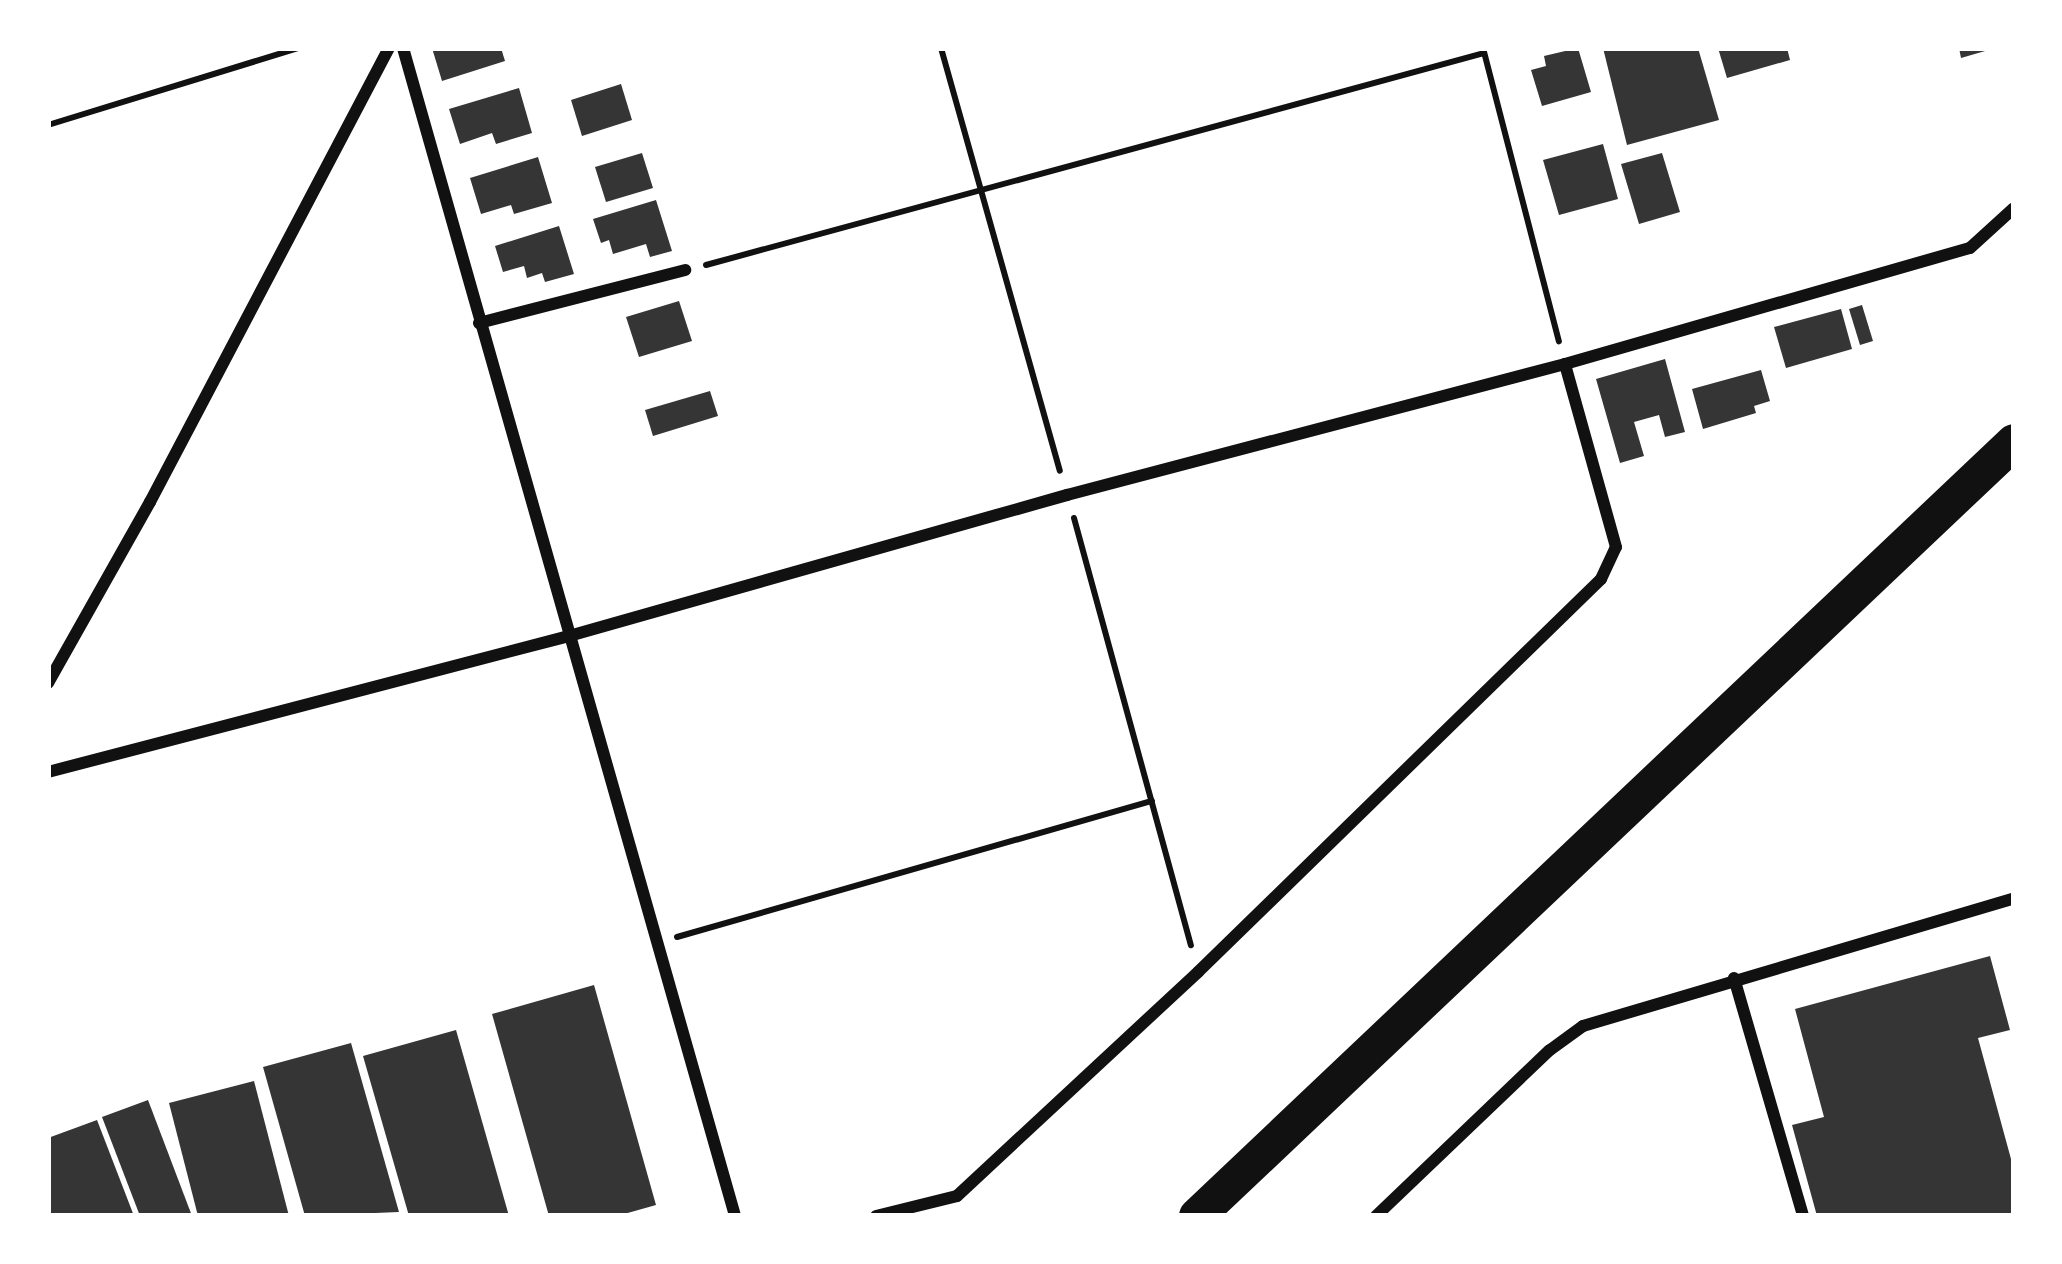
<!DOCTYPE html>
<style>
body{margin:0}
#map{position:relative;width:2062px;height:1264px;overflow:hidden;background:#fff;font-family:"Fira Sans",sans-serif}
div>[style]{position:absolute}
.building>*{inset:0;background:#353535}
.path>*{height:6px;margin:-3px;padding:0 3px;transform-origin:3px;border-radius:3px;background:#111}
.minor>*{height:12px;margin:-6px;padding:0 6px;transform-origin:6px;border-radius:6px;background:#111}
.motorway>*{height:36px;margin:-18px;padding:0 18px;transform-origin:18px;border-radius:18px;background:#111}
span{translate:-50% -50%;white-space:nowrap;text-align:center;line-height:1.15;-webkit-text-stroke:9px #fff;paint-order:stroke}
.frame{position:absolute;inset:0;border:51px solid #fff;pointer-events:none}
</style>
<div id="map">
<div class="building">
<i style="clip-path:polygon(432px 48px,501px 48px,505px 61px,442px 81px)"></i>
<i style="clip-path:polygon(1578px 48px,1591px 92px,1542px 106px,1531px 70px,1546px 66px,1544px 56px)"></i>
<i style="clip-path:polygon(1603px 48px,1698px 48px,1719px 120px,1627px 145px)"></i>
<i style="clip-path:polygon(1718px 48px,1787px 48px,1790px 60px,1727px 78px)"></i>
<i style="clip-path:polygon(1959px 48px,1991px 48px,1992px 49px,1961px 58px)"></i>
<i style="clip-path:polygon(621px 84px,632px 120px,582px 136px,571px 100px)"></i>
<i style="clip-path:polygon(519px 88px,532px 133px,496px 144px,492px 133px,460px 144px,449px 109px)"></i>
<i style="clip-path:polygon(1603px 144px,1618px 199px,1559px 215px,1543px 160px)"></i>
<i style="clip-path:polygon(642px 153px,653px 188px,606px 202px,595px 167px)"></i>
<i style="clip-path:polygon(1662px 153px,1680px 212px,1639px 224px,1621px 164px)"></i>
<i style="clip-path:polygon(538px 157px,552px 203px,514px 214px,511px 205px,481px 214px,470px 178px)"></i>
<i style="clip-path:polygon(656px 200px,672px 251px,650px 257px,646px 244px,613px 254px,609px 240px,601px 243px,593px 219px)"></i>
<i style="clip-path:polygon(559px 226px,574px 274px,545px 282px,542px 273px,527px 278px,524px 266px,503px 272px,495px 246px)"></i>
<i style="clip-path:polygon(679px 301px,692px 341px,639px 357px,626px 317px)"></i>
<i style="clip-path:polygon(1862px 305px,1873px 341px,1860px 345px,1849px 309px)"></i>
<i style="clip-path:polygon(1841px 309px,1852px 349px,1786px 368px,1774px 327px)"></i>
<i style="clip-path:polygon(1665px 359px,1685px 432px,1665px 437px,1659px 415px,1634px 422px,1644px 456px,1620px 463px,1596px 379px)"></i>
<i style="clip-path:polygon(1761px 370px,1770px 401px,1754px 406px,1756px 413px,1703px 429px,1692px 389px)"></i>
<i style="clip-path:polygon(710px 391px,718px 416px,653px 436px,645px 410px)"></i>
<i style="clip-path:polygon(1990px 956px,2010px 1030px,1978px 1038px,2014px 1170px,2014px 1216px,1817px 1216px,1792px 1125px,1824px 1117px,1795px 1009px)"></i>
<i style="clip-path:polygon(594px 985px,656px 1205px,617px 1216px,549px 1216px,492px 1014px)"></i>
<i style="clip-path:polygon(456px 1030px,509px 1216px,409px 1216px,363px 1056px)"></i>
<i style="clip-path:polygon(351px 1043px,399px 1212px,305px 1216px,263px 1067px)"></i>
<i style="clip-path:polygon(254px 1081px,289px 1216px,198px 1216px,169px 1103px)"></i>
<i style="clip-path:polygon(148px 1100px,192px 1216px,140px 1216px,102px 1117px)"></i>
<i style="clip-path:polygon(97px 1120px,134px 1216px,51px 1216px,48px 1138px)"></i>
</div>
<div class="path">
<i style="left:941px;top:48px;width:439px;rotate:74.3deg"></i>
<i style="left:1483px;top:48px;width:303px;rotate:75.5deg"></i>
<i style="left:48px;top:125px;width:263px;rotate:-17.1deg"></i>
<i style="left:706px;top:265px;width:806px;rotate:-15.24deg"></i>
<i style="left:1074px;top:518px;width:443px;rotate:74.7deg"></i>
<i style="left:677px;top:937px;width:494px;rotate:-16deg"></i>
</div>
<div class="minor">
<i style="left:403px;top:48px;width:1214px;rotate:74.13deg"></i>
<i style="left:479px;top:323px;width:213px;rotate:-14.4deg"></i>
<i style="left:48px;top:683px;width:208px;rotate:-60.6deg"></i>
<i style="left:150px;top:502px;width:513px;rotate:-62.24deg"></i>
<i style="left:48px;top:772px;width:538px;rotate:-14.63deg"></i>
<i style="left:569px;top:636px;width:518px;rotate:-15.81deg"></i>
<i style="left:1067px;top:495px;width:515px;rotate:-14.74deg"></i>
<i style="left:1565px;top:364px;width:421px;rotate:-16deg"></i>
<i style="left:1970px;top:248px;width:59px;rotate:-42.3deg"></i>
<i style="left:1734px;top:978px;width:248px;rotate:73.8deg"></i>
<i style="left:876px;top:1216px;width:83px;rotate:-13.9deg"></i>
<i style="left:957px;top:1196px;width:329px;rotate:-42.9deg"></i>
<i style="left:1198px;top:972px;width:563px;rotate:-44.28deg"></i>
<i style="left:1601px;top:579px;width:35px;rotate:-65deg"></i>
<i style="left:1616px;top:547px;width:190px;rotate:-105.6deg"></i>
<i style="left:1376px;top:1216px;width:240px;rotate:-43.7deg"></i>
<i style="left:1550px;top:1050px;width:41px;rotate:-36deg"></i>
<i style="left:1583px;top:1026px;width:450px;rotate:-16.5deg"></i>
</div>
<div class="motorway">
<i style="left:1197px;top:1216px;width:1125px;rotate:-43.45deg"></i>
</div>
<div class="frame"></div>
</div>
